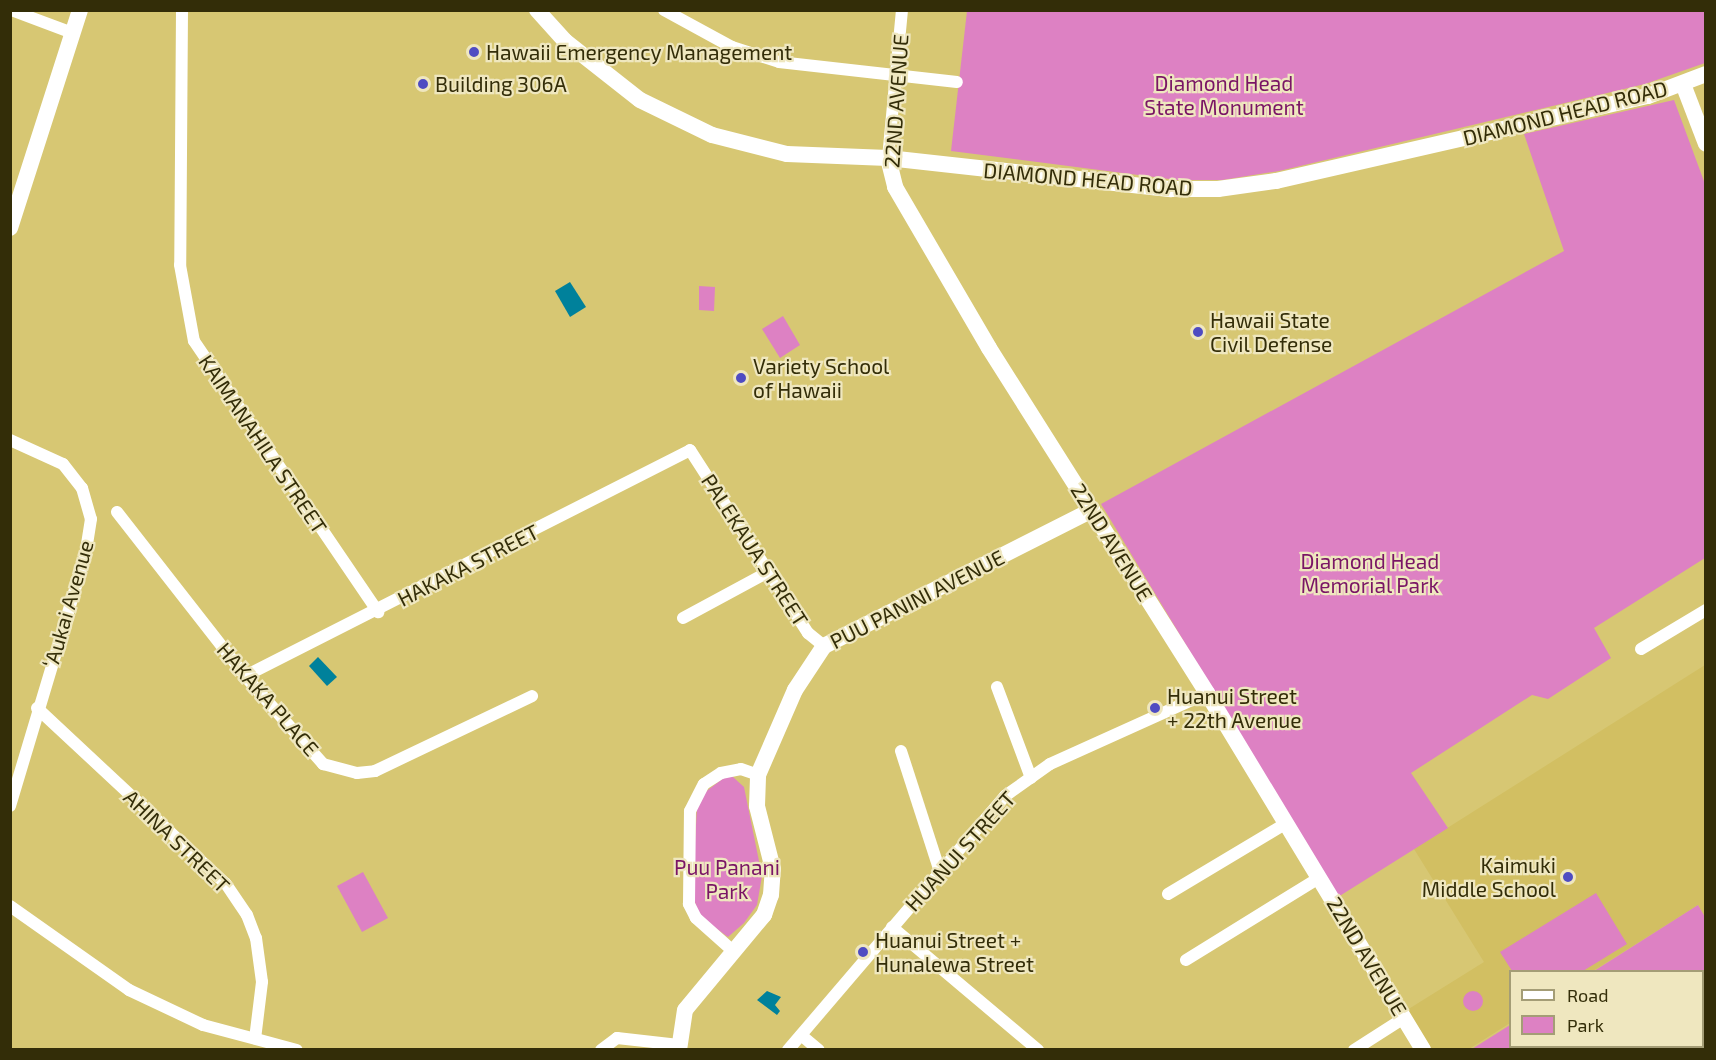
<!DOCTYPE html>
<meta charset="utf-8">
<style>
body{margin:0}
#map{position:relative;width:1716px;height:1060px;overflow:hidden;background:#d7c773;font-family:"Exo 2",sans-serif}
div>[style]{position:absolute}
.built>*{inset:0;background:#d2bf62}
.green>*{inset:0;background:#dd81c3}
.round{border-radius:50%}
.water>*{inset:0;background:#00819b}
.street>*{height:12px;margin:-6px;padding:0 6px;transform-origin:6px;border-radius:6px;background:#fff}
.secondary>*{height:16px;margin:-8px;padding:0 8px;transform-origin:8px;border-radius:8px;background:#fff}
.dots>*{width:16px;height:16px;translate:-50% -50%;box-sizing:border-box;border:3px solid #efe7bf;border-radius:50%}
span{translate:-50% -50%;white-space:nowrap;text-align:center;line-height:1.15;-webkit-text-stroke:4.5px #efe7bf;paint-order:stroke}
.poi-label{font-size:21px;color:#332d08}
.left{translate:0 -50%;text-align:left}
.right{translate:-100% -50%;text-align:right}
.park-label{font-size:21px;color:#7a1565}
.street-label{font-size:21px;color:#332d08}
.frame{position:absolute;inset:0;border:12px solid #332d08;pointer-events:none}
.legend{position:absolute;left:1509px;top:970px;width:195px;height:78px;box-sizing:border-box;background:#efe7bf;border:2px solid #a49d76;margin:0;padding:8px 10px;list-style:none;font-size:18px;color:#332d08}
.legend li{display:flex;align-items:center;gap:12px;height:30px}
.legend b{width:30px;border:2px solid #a49d76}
</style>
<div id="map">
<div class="built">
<i style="clip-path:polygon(1705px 665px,1705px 917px,1698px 905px,1593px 971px,1510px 972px,1510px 1023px,1469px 1049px,1432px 1049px,1407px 1010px,1484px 962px,1414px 849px)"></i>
</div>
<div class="green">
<i style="clip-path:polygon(967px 11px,1705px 11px,1705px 63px,1645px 84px,1279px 171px,1222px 180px,1177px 180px,951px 151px)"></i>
<i style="clip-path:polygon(1674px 100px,1705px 184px,1705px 558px,1594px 628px,1611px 658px,1548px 699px,1532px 695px,1411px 773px,1448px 828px,1338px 897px,1101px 504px,1564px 251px,1524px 134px)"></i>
<i style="clip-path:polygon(699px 286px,715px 287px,714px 311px,699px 310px)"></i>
<i style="clip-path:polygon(783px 316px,800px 345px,780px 358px,762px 329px)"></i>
<i style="clip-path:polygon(725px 777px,733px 777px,744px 787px,762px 876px,757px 905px,744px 923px,728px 937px,699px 916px,692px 892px,697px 808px,704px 793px)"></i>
<i style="clip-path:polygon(363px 872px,388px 918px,362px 932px,337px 886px)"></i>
<i style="clip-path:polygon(1596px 893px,1627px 944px,1583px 971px,1512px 971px,1500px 952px)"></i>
<i style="clip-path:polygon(1698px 905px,1705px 917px,1705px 1049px,1472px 1049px,1510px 1025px,1510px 1046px,1702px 1046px,1702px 972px,1594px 971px)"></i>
<i class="round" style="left:1463px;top:991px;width:20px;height:20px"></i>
</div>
<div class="water">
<i style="clip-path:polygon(570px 282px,586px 307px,570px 317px,555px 291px)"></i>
<i style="clip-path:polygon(318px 657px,337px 677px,327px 686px,309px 666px)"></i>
<i style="clip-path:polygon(767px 991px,781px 997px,775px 1005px,780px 1011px,777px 1015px,757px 1000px)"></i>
</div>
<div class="street">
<i style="left:11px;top:10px;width:66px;rotate:20.4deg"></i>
<i style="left:182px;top:10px;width:255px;rotate:90.4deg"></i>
<i style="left:180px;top:265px;width:77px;rotate:79.6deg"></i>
<i style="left:194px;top:341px;width:328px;rotate:55.8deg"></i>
<i style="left:664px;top:10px;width:77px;rotate:28.6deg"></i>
<i style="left:732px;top:47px;width:49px;rotate:17.7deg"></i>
<i style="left:779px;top:62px;width:179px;rotate:6.4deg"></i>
<i style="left:888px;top:158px;width:149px;rotate:-84.6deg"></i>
<i style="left:10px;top:440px;width:58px;rotate:24.4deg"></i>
<i style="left:63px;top:464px;width:31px;rotate:52deg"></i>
<i style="left:82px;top:488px;width:32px;rotate:74deg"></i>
<i style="left:91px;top:519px;width:37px;rotate:99deg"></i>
<i style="left:85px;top:556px;width:261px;rotate:106.7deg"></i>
<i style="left:117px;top:512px;width:208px;rotate:52deg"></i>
<i style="left:245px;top:676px;width:118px;rotate:48.4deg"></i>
<i style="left:323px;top:764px;width:35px;rotate:15deg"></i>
<i style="left:357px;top:773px;width:18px;rotate:-6deg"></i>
<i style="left:375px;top:771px;width:174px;rotate:-25.5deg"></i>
<i style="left:683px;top:618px;width:97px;rotate:-28.4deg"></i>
<i style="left:1641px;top:649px;width:76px;rotate:-31deg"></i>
<i style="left:245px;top:676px;width:499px;rotate:-26.9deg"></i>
<i style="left:690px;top:450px;width:218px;rotate:57.2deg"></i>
<i style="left:808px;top:633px;width:21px;rotate:39deg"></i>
<i style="left:997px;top:687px;width:97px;rotate:69.5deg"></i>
<i style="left:37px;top:708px;width:258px;rotate:43deg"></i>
<i style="left:226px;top:884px;width:37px;rotate:56deg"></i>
<i style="left:247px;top:915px;width:25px;rotate:69deg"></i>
<i style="left:256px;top:938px;width:44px;rotate:82.2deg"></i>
<i style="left:262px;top:982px;width:57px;rotate:97deg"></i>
<i style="left:901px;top:751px;width:127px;rotate:72.1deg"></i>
<i style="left:1168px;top:894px;width:136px;rotate:-30.9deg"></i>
<i style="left:10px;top:906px;width:146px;rotate:35.2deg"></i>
<i style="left:129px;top:990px;width:82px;rotate:25.3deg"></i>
<i style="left:203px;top:1025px;width:97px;rotate:14.9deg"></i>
<i style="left:892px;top:927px;width:191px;rotate:40.1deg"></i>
<i style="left:733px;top:951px;width:50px;rotate:-138.3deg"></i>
<i style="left:696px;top:918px;width:16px;rotate:-117deg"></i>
<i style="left:689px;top:904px;width:93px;rotate:-89.4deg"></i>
<i style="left:690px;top:811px;width:30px;rotate:-63deg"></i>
<i style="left:704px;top:784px;width:20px;rotate:-33deg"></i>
<i style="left:721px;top:773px;width:20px;rotate:-11deg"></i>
<i style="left:741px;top:769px;width:18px;rotate:19deg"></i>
<i style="left:1186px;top:960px;width:156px;rotate:-31.7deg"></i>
<i style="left:801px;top:1035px;width:23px;rotate:40deg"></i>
<i style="left:601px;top:1050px;width:20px;rotate:-37deg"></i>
<i style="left:617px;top:1038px;width:62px;rotate:6.4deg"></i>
<i style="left:788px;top:1050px;width:334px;rotate:-49.5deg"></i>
<i style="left:1005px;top:796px;width:55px;rotate:-35.4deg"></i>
<i style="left:1050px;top:764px;width:172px;rotate:-24.3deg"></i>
<i style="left:1354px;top:1050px;width:59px;rotate:-32.6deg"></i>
</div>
<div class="secondary">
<i style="left:537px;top:10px;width:42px;rotate:47.9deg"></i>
<i style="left:565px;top:41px;width:95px;rotate:38.2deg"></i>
<i style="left:640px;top:100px;width:80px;rotate:25.9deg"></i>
<i style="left:712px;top:135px;width:77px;rotate:14.2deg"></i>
<i style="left:787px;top:154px;width:101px;rotate:2.3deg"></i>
<i style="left:888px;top:158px;width:285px;rotate:6.3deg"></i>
<i style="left:1171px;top:189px;width:47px"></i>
<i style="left:1218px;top:189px;width:59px;rotate:-7.9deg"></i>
<i style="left:1276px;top:181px;width:382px;rotate:-12.9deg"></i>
<i style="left:1648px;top:96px;width:62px;rotate:-20.8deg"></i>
<i style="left:1683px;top:84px;width:64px;rotate:69deg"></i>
<i style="left:888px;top:158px;width:30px;rotate:76deg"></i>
<i style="left:895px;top:187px;width:186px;rotate:59.7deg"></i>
<i style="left:989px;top:348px;width:408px;rotate:57.7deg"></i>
<i style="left:1207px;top:693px;width:417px;rotate:58.8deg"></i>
<i style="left:10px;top:228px;width:229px;rotate:-72.2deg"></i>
<i style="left:679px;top:1050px;width:40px;rotate:-81.5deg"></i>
<i style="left:685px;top:1010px;width:124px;rotate:-50.3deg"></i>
<i style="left:764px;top:915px;width:21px;rotate:-71deg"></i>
<i style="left:771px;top:895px;width:26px;rotate:-86deg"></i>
<i style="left:773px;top:869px;width:65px;rotate:-104.3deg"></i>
<i style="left:757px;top:806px;width:31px;rotate:-88deg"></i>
<i style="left:758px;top:775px;width:93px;rotate:-66.5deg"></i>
<i style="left:795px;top:690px;width:53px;rotate:-56.6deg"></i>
<i style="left:824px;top:646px;width:301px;rotate:-26.9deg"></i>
</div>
<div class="dots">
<i style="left:474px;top:52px;background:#4f4cc2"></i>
<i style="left:423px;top:84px;background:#4f4cc2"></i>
<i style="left:1198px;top:332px;background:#4f4cc2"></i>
<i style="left:741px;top:378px;background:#4f4cc2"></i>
<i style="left:1155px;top:708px;background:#4f4cc2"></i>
<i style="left:1568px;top:877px;background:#4f4cc2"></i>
<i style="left:863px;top:952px;background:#4f4cc2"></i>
</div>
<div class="poi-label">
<span class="left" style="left:486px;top:52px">Hawaii Emergency Management</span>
<span class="left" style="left:435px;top:84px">Building 306A</span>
<span class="left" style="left:1210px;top:332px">Hawaii State<br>Civil Defense</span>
<span class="left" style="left:753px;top:378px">Variety School<br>of Hawaii</span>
<span class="left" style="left:1167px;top:708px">Huanui Street<br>+ 22th Avenue</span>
<span class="right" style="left:1556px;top:877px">Kaimuki<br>Middle School</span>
<span class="left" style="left:875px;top:952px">Huanui Street +<br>Hunalewa Street</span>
</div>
<div class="park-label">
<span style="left:1224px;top:95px">Diamond Head<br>State Monument</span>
<span style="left:1370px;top:573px">Diamond Head<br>Memorial Park</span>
<span style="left:727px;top:879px">Puu Panani<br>Park</span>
</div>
<div class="street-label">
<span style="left:896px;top:101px;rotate:-86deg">22ND AVENUE</span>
<span style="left:1565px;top:113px;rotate:-14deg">DIAMOND HEAD ROAD</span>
<span style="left:1088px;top:179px;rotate:5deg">DIAMOND HEAD ROAD</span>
<span style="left:263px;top:444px;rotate:56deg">KAIMANAHILA STREET</span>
<span style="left:1112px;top:542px;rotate:58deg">22ND AVENUE</span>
<span style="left:755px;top:550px;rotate:57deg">PALEKAUA STREET</span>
<span style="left:468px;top:565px;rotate:-27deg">HAKAKA STREET</span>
<span style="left:917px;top:599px;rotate:-27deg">PUU PANINI AVENUE</span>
<span style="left:68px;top:604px;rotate:-74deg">ʻAukai Avenue</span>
<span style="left:268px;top:699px;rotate:49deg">HAKAKA PLACE</span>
<span style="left:177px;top:841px;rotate:44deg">AHINA STREET</span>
<span style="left:960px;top:851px;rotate:-48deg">HUANUI STREET</span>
<span style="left:1367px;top:956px;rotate:59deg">22ND AVENUE</span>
</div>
<div class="frame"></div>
<ul class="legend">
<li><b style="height:8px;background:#fff"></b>Road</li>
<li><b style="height:16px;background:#dd81c3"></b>Park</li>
</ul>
</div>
